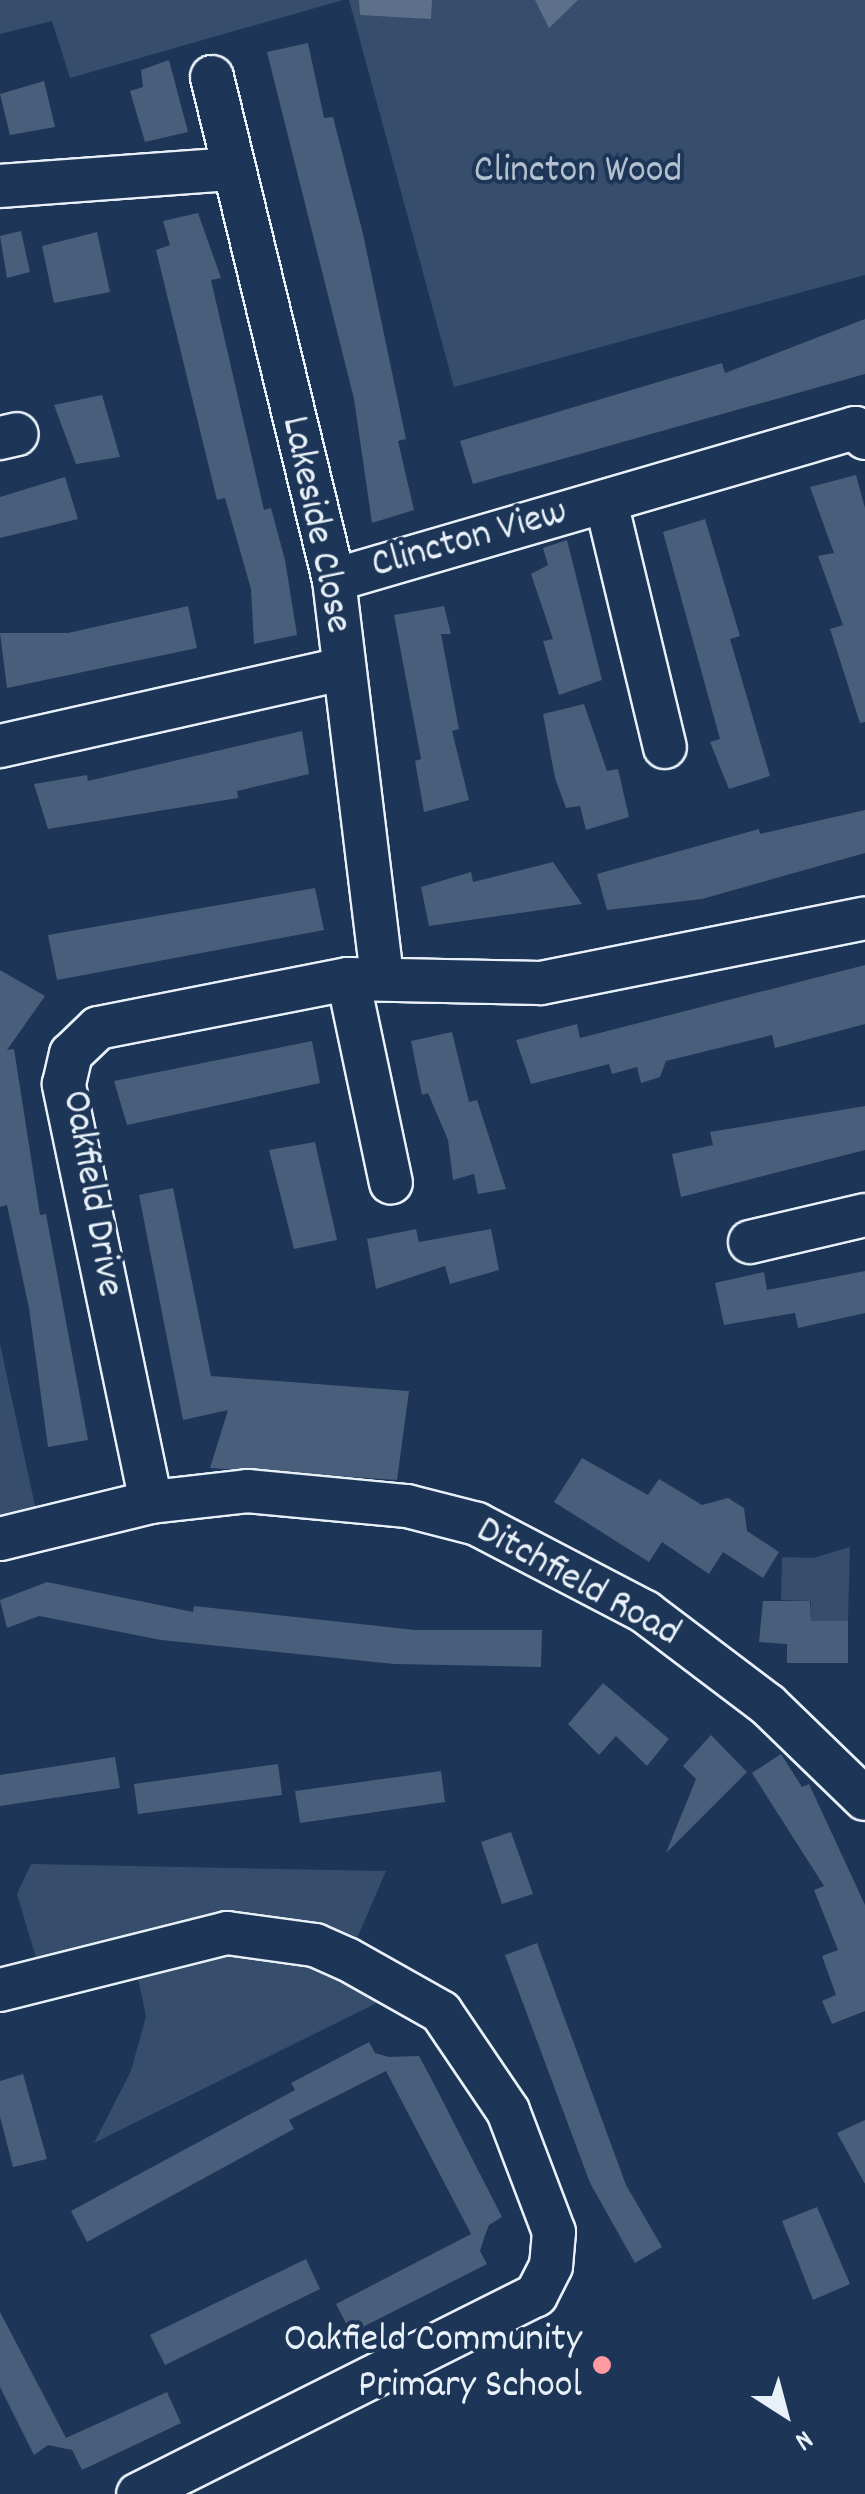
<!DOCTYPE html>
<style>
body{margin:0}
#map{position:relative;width:865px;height:2494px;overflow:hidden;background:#1d3557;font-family:Dekko,sans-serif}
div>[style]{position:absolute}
.green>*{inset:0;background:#374d6c}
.water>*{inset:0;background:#5d7089}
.building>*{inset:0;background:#495e7a}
.roads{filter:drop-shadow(2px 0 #e8f1f8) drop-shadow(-2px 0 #e8f1f8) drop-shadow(0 2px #e8f1f8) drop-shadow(0 -2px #e8f1f8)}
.minor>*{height:42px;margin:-21px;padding:0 21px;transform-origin:21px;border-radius:21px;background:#1d3557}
.dots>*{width:28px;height:28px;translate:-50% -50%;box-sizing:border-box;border:5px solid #1d3557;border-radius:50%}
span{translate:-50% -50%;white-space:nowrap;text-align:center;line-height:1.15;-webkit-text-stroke:8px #1d3557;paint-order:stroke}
.park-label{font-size:40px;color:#b3c0ce}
.street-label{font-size:40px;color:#e8f1f8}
.poi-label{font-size:40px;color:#e8f1f8}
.right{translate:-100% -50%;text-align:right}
.north{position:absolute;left:735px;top:2364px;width:100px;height:100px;-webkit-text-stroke:8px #1d3557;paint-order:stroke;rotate:144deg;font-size:28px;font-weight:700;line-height:40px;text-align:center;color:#e8f1f8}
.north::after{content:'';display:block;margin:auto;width:35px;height:45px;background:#e8f1f8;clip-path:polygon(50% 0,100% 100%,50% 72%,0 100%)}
</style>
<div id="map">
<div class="green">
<i style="clip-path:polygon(0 0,343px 0,70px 78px,52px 21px,0 34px)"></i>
<i style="clip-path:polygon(349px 0,865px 0,865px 275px,454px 387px)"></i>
<i style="clip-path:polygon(0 1344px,40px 1529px,0 1540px)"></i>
<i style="clip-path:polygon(850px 1547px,848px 1621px,811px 1621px,811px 1601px,781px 1600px,782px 1557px,813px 1558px)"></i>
<i style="clip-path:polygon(31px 1864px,386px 1871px,348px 1959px,407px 1988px,94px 2143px,131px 2071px,146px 2016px,133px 1956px,42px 1978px,17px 1894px)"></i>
</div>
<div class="water">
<i style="clip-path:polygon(359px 0,432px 0,431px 19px,360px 15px)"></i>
<i style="clip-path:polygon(535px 0,578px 0,549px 28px)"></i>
</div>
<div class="building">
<i style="clip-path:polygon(308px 43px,324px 118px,333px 117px,363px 234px,406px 439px,398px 441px,414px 510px,372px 523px,354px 399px,267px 52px)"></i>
<i style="clip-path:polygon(169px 60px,188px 132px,145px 142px,130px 91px,143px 87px,141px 70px)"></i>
<i style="clip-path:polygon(44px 81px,55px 127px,10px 135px,0 94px)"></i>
<i style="clip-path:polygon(198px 213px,221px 278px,211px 280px,264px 510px,271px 508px,285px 560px,297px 635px,254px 644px,251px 589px,225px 498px,217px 500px,156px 250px,170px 245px,163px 221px)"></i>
<i style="clip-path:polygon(21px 231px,30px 272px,7px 278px,0 236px)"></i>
<i style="clip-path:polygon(97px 232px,110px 292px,54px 303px,42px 246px)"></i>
<i style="clip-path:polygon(865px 319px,865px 374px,473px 484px,460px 441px,722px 363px,725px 373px)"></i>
<i style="clip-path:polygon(102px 395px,120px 457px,76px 464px,54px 405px)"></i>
<i style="clip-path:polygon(856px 475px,865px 508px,865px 722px,860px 723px,830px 629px,843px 625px,818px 556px,834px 553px,810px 487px)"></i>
<i style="clip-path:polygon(65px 477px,78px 519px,0 538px,0 497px)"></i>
<i style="clip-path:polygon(705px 519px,740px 636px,730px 639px,770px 776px,729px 789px,710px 742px,720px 739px,663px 532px)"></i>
<i style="clip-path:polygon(567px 540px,602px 680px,559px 695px,543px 641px,553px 639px,531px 574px,548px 565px,543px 548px)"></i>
<i style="clip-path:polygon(188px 606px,197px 648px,7px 688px,0 633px,68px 633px)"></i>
<i style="clip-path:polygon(444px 606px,451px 634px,441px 634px,459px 729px,452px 731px,469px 800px,424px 812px,415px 761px,421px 759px,394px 615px)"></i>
<i style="clip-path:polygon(584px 704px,607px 771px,618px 769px,629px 817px,586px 830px,580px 806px,566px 808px,555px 778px,543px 714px)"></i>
<i style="clip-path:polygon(302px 731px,309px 774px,237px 791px,238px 798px,48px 829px,34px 784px,87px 775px,88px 781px)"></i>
<i style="clip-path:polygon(865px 810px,865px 853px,702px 899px,607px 910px,597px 874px,759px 829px,760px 834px)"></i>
<i style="clip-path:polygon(553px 862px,582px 904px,429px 926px,421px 887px,471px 872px,473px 882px)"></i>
<i style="clip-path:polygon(315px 888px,324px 930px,57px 980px,48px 935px)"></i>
<i style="clip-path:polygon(865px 965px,865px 1024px,775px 1048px,772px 1035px,666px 1061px,660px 1077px,641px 1083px,637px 1067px,612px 1074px,609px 1064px,531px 1084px,516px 1040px,577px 1024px,580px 1038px)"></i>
<i style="clip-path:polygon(0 970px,45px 996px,7px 1050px,14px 1049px,40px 1215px,46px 1214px,88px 1440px,48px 1447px,29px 1308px,7px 1205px,0 1207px)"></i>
<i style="clip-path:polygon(452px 1032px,469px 1102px,477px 1100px,506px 1189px,478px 1194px,474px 1174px,453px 1180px,448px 1140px,428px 1093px,422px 1095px,411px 1041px)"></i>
<i style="clip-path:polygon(312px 1041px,320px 1083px,127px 1125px,114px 1081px)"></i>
<i style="clip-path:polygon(865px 1106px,865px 1150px,681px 1197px,672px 1154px,713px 1145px,710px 1132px)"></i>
<i style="clip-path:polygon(315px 1142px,337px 1240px,294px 1249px,269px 1150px)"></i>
<i style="clip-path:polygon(173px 1188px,211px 1376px,409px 1391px,397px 1480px,210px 1468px,228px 1410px,183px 1420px,139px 1195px)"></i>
<i style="clip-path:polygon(416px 1229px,419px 1242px,491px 1229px,499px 1270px,450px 1284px,445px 1266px,376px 1289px,367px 1239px)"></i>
<i style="clip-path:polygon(865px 1271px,865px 1313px,798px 1328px,795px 1313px,724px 1325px,715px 1283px,764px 1272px,767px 1290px)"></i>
<i style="clip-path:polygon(582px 1458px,648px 1495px,659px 1479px,702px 1505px,728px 1498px,744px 1508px,747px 1531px,779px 1552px,763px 1578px,723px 1552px,709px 1574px,662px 1542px,649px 1562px,554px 1502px)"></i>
<i style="clip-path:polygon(47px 1582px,193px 1612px,194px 1606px,415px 1630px,542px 1630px,541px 1667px,394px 1664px,161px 1640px,39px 1616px,7px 1628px,0 1600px)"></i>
<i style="clip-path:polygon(763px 1601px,810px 1601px,811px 1621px,848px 1621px,848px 1663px,787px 1663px,787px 1644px,759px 1642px)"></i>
<i style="clip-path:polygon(603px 1683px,669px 1739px,647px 1766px,616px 1736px,599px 1755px,568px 1724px)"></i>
<i style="clip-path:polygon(711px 1735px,747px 1772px,666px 1853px,696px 1779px,683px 1766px)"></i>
<i style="clip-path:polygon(781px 1754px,802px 1787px,809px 1784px,865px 1905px,865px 2011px,832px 2024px,822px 2001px,836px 1995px,822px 1956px,838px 1950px,814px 1890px,824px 1886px,752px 1773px)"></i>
<i style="clip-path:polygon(115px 1757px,120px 1788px,0 1806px,0 1775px)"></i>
<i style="clip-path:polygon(278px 1764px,282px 1795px,138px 1814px,134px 1784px)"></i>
<i style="clip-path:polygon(441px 1771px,445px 1802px,300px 1823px,295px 1791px)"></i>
<i style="clip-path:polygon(511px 1832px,533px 1894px,502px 1904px,481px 1842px)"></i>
<i style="clip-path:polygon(537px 1943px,626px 2185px,662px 2247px,635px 2263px,590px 2183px,505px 1955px)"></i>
<i style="clip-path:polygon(369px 2042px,375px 2053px,389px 2057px,419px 2056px,434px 2084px,502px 2217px,489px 2225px,484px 2238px,480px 2251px,487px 2264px,351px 2333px,336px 2304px,471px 2234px,386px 2071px,289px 2120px,294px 2129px,87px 2242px,71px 2211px,295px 2090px,291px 2083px)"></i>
<i style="clip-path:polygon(23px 2074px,47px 2159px,13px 2167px,0 2117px,0 2081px)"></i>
<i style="clip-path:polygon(865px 2120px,865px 2184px,837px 2133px)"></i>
<i style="clip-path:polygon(817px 2207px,850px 2284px,813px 2300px,782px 2221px)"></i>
<i style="clip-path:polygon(306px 2259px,320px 2289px,165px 2365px,150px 2335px)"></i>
<i style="clip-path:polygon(0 2312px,66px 2438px,167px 2392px,181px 2423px,82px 2470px,72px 2450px,48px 2445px,34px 2455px,0 2387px)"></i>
</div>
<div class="roads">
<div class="minor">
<i style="left:212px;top:77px;width:518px;rotate:76.37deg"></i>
<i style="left:334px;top:580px;width:401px;rotate:83.1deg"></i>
<i style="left:0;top:186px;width:233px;rotate:-4.2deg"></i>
<i style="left:0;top:438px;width:17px;rotate:-13deg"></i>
<i style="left:606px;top:502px;width:252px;rotate:76.5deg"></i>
<i style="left:334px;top:580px;width:543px;rotate:-16.26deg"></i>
<i style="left:855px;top:428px;width:14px;rotate:45deg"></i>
<i style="left:0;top:746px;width:351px;rotate:-12.7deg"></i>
<i style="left:348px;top:979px;width:208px;rotate:78.1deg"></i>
<i style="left:750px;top:1242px;width:118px;rotate:-13.2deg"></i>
<i style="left:151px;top:1502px;width:427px;rotate:-101.8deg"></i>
<i style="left:64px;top:1084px;width:31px;rotate:-77deg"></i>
<i style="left:71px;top:1054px;width:37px;rotate:-44deg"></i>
<i style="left:98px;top:1028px;width:255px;rotate:-11.1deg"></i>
<i style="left:348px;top:979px;width:193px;rotate:1.2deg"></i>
<i style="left:541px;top:983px;width:330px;rotate:-11.3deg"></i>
<i style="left:0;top:1539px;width:155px;rotate:-13.8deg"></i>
<i style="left:151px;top:1502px;width:97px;rotate:-6.5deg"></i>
<i style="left:247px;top:1491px;width:161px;rotate:5.4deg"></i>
<i style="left:407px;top:1506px;width:72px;rotate:14.4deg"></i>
<i style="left:477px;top:1524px;width:190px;rotate:27.6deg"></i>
<i style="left:645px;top:1612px;width:154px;rotate:37.1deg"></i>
<i style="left:768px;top:1705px;width:135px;rotate:44.1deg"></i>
<i style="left:0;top:1990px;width:234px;rotate:-14.1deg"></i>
<i style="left:227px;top:1933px;width:89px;rotate:7.8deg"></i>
<i style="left:315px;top:1945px;width:35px;rotate:24deg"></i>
<i style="left:347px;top:1959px;width:108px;rotate:29.4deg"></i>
<i style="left:441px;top:2012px;width:120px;rotate:55.9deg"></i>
<i style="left:508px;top:2111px;width:129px;rotate:69.2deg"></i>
<i style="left:554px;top:2232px;width:34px;rotate:95deg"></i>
<i style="left:551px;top:2266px;width:33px;rotate:117deg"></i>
<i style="left:536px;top:2295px;width:445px;rotate:153.4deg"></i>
</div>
</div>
<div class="dots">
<i style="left:602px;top:2365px;background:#ff9aa2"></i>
</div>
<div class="park-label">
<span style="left:578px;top:173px">Clincton Wood</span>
</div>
<div class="street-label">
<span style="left:314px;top:525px;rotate:78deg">Lakeside Close</span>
<span style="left:470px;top:541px;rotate:-16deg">Clincton View</span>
<span style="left:90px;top:1194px;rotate:80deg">Oakfield Drive</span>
<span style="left:577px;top:1584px;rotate:29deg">Ditchfield Road</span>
</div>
<div class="poi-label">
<span class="right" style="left:582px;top:2365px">Oakfield Community<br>Primary School</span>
</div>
<div class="north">N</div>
</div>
